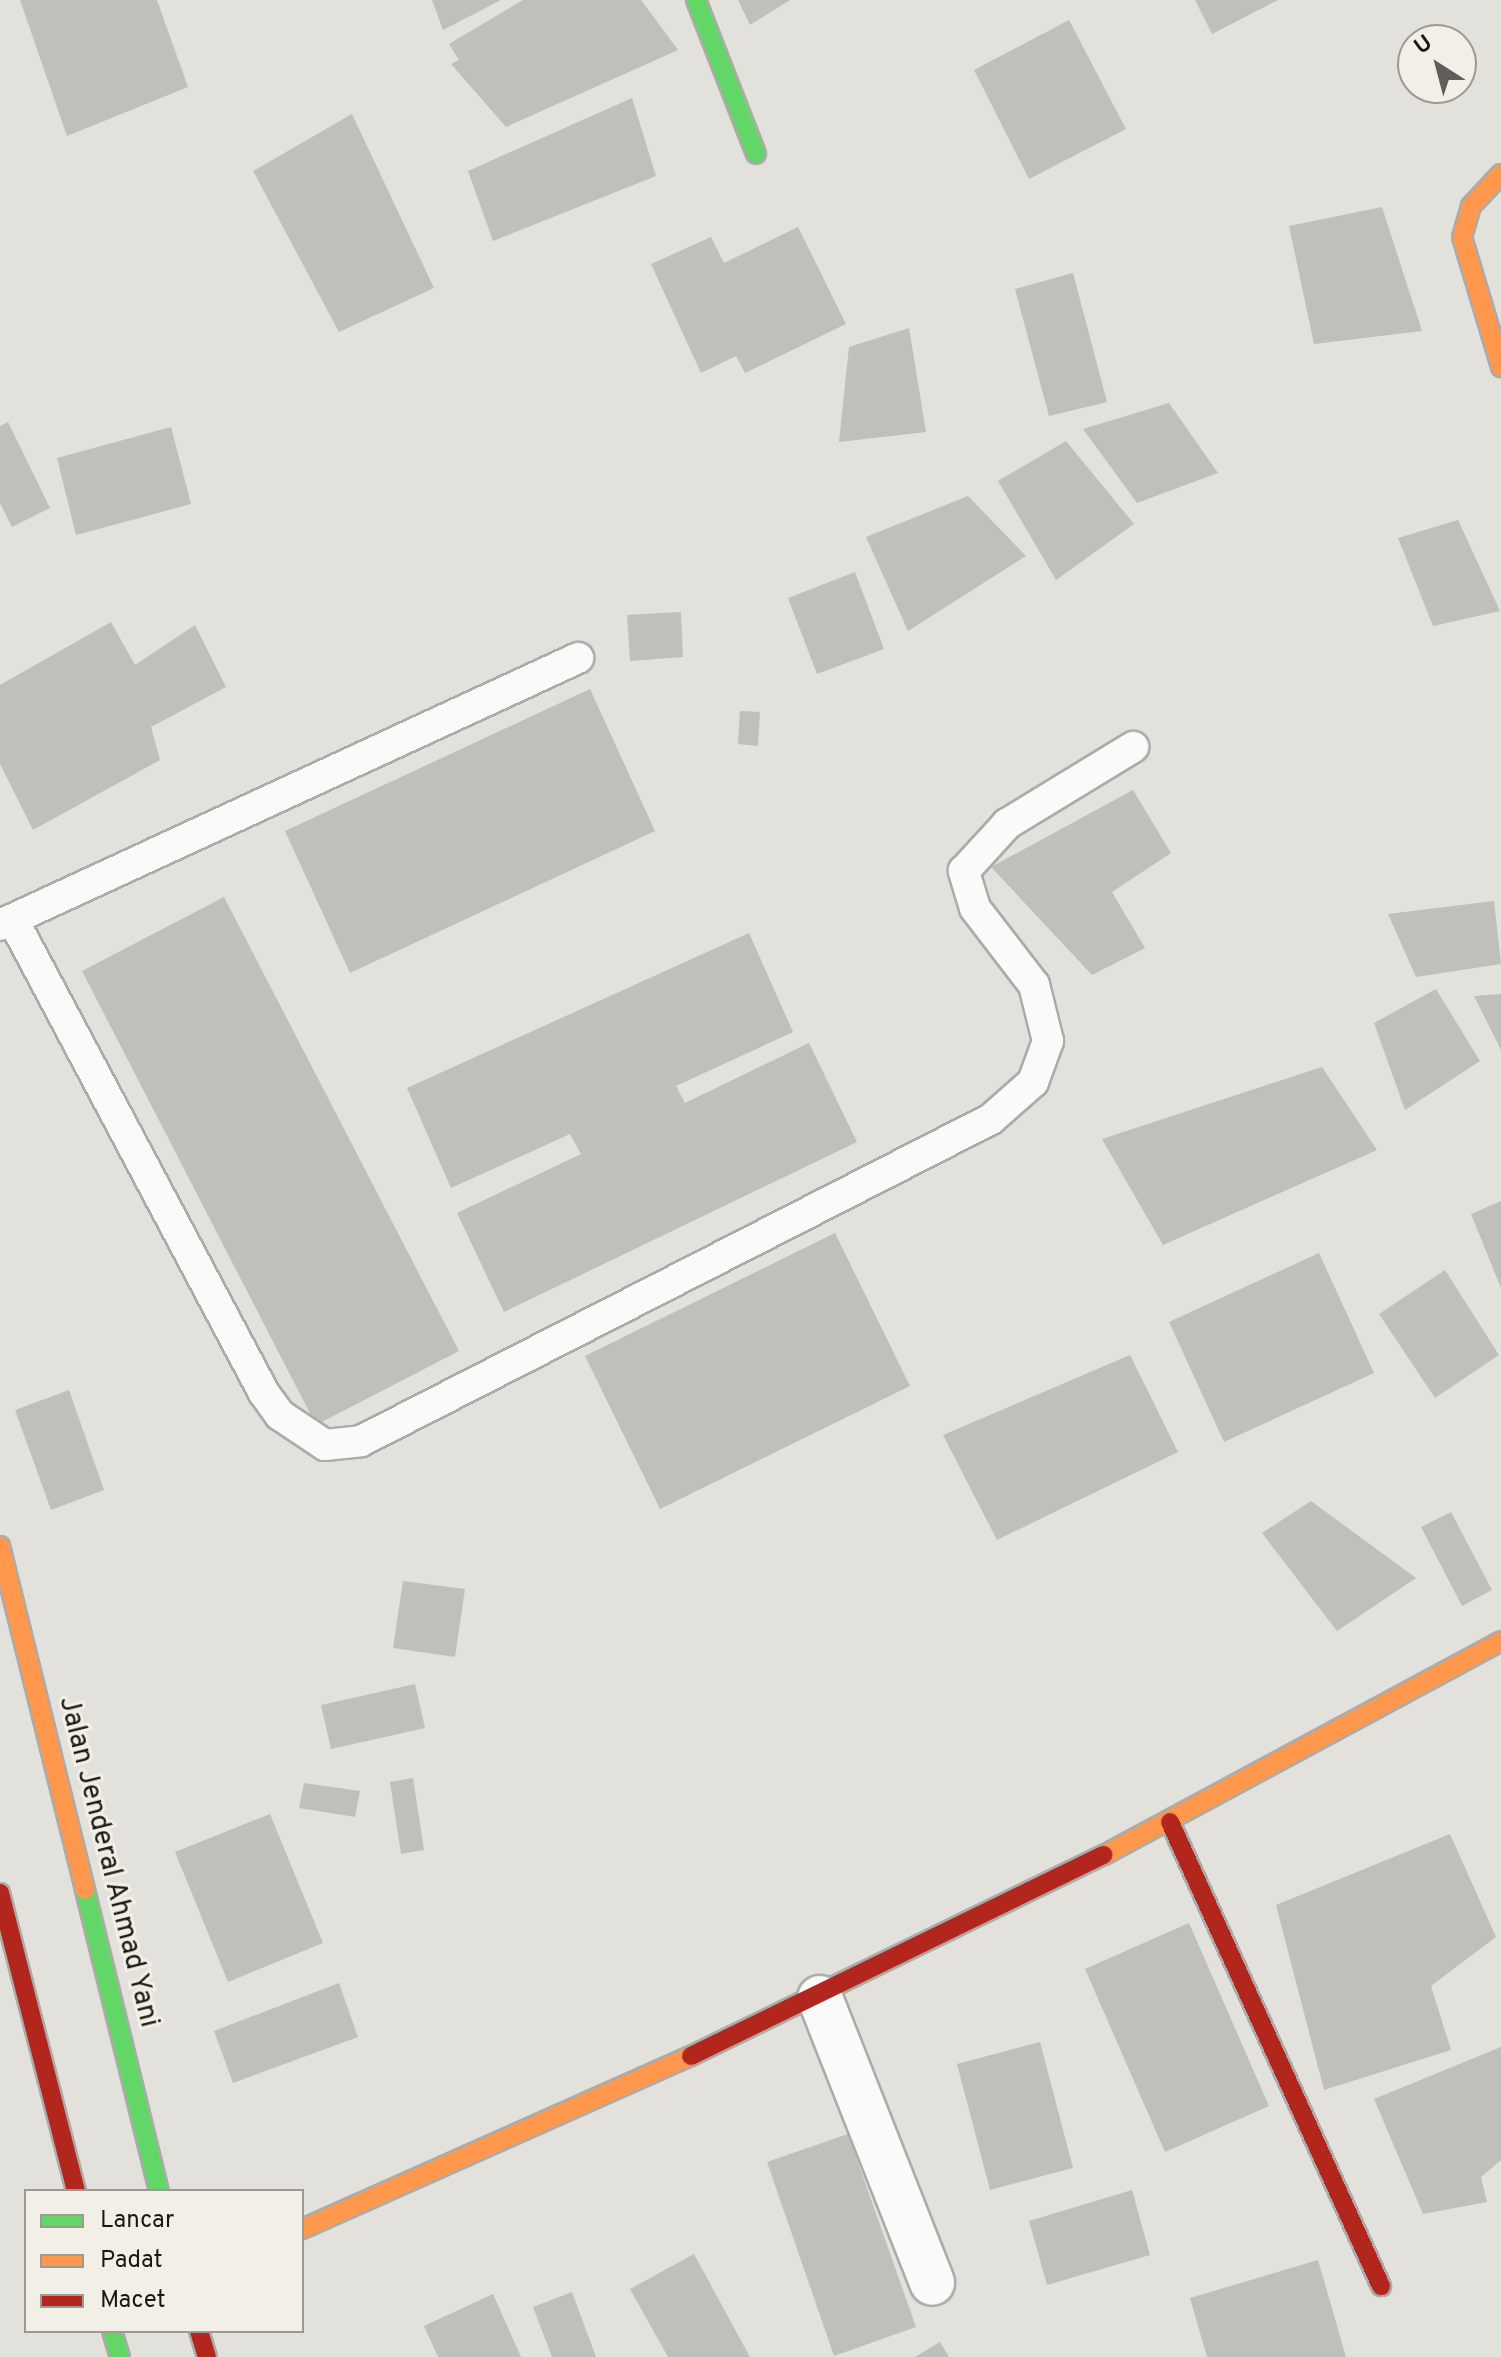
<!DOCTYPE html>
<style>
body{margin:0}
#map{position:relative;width:1501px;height:2357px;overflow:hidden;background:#e2e1dc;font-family:Overpass,sans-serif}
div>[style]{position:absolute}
.building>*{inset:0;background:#bfbfbb}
.roads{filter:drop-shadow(2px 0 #acaba8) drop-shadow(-2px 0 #acaba8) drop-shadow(0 2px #acaba8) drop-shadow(0 -2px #acaba8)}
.lane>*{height:30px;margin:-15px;padding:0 15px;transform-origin:15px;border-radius:15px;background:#fbfafa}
.street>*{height:44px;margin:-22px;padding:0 22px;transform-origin:22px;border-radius:22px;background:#fbfafa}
.fast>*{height:18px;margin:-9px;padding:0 9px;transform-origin:9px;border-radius:9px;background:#63d668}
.slow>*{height:18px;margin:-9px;padding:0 9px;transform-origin:9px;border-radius:9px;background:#ff974d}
.jam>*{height:18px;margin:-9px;padding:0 9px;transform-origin:9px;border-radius:9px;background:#b3261e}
span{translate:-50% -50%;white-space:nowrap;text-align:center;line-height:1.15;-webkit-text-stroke:6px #f2efe6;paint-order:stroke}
.street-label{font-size:28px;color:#191814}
.legend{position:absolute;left:24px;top:2189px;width:280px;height:144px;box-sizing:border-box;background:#f2efe6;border:2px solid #9b9992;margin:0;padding:10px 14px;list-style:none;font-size:24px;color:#191814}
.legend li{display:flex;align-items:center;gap:16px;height:40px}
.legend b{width:40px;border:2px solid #9b9992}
.north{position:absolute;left:1397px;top:24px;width:80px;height:80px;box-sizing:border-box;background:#f2efe6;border:2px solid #9b9992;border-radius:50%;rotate:324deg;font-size:22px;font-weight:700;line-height:32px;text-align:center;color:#191814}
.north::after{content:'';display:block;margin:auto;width:28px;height:36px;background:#5f5e5a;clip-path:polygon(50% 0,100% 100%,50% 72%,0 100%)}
</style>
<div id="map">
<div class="building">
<i style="clip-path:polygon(20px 0,157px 0,188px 87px,67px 136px)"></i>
<i style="clip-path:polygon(432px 0,501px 0,443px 30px)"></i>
<i style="clip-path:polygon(523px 0,641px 0,678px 50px,506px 127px,451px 64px,459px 60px,449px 44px)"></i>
<i style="clip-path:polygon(738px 0,790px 0,750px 25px)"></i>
<i style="clip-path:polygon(1195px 0,1278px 0,1212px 34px)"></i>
<i style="clip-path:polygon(1069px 20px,1126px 129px,1029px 179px,974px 70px)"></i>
<i style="clip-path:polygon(632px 98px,656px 176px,493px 241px,468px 171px)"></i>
<i style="clip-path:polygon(352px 114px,434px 288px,339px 332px,253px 171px)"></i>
<i style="clip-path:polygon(1382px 207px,1422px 331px,1314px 344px,1289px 226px)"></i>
<i style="clip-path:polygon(798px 227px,846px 324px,745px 373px,736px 356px,701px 373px,651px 264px,711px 237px,724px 263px)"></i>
<i style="clip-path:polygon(1073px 273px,1107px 402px,1049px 416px,1015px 289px)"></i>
<i style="clip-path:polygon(909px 328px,926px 432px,839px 442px,849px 347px)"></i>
<i style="clip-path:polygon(1169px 403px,1218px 473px,1137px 503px,1083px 429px)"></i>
<i style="clip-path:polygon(8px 422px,50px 508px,12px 527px,0 503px,0 426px)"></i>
<i style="clip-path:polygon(171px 427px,191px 504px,76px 535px,57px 458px)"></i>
<i style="clip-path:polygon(1066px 441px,1134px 524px,1056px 580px,998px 481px)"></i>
<i style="clip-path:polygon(968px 496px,1026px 556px,908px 631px,866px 537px)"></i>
<i style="clip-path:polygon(1458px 520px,1500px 611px,1433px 626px,1398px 538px)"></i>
<i style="clip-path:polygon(855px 572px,884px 649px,817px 674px,788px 598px)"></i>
<i style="clip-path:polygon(681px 612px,683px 657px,630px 661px,627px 615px)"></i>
<i style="clip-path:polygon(111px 622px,135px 665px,195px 625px,226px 687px,151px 727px,160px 760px,33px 830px,0 764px,0 685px)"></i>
<i style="clip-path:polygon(590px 689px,655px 831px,350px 973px,285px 831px)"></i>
<i style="clip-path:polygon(740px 711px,760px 712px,758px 746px,738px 744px)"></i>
<i style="clip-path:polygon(1133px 790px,1171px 853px,1112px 892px,1145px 948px,1092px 975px,991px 867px)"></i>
<i style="clip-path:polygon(224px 897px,459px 1351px,316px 1425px,82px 971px)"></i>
<i style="clip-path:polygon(1494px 901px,1501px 964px,1416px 977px,1388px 914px)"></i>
<i style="clip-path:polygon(749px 933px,793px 1032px,676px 1086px,685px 1103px,809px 1043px,857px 1142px,504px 1312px,457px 1213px,581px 1154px,570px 1134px,451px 1188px,407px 1088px)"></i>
<i style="clip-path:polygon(1436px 989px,1480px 1061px,1405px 1110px,1374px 1023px)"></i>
<i style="clip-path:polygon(1501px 994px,1501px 1050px,1474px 996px)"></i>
<i style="clip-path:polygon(1322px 1067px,1377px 1150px,1163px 1245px,1102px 1139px)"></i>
<i style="clip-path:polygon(1501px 1201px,1501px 1288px,1471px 1214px)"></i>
<i style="clip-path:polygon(835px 1233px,910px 1386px,660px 1509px,585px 1356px)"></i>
<i style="clip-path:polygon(1319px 1253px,1374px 1373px,1224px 1442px,1169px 1322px)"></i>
<i style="clip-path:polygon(1445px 1270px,1499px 1355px,1435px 1398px,1379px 1314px)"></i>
<i style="clip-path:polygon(1130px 1355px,1178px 1452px,997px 1540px,943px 1435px)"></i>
<i style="clip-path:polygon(69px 1390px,104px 1490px,51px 1510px,15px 1410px)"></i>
<i style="clip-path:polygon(1311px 1501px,1416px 1578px,1337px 1631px,1262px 1533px)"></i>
<i style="clip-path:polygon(1451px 1512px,1492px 1590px,1462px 1606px,1421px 1527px)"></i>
<i style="clip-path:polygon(403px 1581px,465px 1589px,455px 1657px,393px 1648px)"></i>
<i style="clip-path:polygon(415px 1684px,425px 1728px,331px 1749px,321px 1705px)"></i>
<i style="clip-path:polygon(413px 1778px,424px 1850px,401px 1854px,390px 1782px)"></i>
<i style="clip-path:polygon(304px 1783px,360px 1791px,355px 1817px,299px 1808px)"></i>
<i style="clip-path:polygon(270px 1814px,323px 1943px,228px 1982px,175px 1852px)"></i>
<i style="clip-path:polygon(1450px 1834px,1496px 1937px,1431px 1986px,1451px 2050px,1324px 2090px,1276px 1905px)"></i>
<i style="clip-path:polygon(1189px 1923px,1269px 2106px,1165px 2152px,1085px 1969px)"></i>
<i style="clip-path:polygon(339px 1983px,358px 2037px,233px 2083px,214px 2031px)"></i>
<i style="clip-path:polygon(1040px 2042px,1073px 2168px,990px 2190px,957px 2064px)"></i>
<i style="clip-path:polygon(1501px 2047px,1501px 2160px,1481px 2177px,1487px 2202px,1423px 2214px,1374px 2099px)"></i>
<i style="clip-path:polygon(848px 2134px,916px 2327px,834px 2356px,767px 2162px)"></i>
<i style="clip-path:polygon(1132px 2190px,1150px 2255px,1047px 2285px,1029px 2221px)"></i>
<i style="clip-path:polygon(694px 2254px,750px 2357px,668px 2357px,630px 2289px)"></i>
<i style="clip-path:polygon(1318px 2260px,1346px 2357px,1207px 2357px,1190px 2298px)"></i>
<i style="clip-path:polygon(572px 2292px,596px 2357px,552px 2357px,533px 2307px)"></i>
<i style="clip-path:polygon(493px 2294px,521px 2357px,438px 2357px,424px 2326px)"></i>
<i style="clip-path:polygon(940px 2342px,949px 2357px,915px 2357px)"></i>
</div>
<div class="roads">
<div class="lane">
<i style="left:13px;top:920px;width:535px;rotate:62.05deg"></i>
<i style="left:264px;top:1393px;width:27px;rotate:54deg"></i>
<i style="left:280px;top:1415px;width:54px;rotate:33.7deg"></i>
<i style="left:325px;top:1445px;width:36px;rotate:-6deg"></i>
<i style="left:361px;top:1441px;width:708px;rotate:-27.07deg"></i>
<i style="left:991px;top:1119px;width:56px;rotate:-41.4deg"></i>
<i style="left:1033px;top:1082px;width:44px;rotate:-69.9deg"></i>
<i style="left:1048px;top:1041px;width:58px;rotate:-104deg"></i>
<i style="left:1034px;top:985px;width:97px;rotate:-127.5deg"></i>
<i style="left:975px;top:908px;width:39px;rotate:-107deg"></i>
<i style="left:964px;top:871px;width:64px;rotate:-47.5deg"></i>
<i style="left:1007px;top:824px;width:148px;rotate:-31.4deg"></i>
<i style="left:0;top:925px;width:637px;rotate:-24.79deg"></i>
</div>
<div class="street">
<i style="left:820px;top:1998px;width:306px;rotate:68.5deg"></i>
</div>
<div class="fast">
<i style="left:696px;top:0;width:165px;rotate:68.7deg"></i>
<i style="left:85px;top:1890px;width:310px;rotate:76.2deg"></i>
<i style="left:112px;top:2331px;width:27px;rotate:73deg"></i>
</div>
<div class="slow">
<i style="left:1501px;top:174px;width:44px;rotate:133.2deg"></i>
<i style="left:1471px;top:206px;width:32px;rotate:106deg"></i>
<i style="left:1462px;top:237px;width:136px;rotate:73.3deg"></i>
<i style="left:0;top:1546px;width:354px;rotate:76.1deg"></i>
<i style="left:1104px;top:1855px;width:451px;rotate:-28.3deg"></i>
<i style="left:302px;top:2229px;width:426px;rotate:-24deg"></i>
</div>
<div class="jam">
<i style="left:1170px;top:1822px;width:510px;rotate:65.55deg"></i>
<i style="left:0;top:1893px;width:308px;rotate:75.7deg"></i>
<i style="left:691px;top:2056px;width:459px;rotate:-26deg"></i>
<i style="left:199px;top:2331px;width:27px;rotate:73deg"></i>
</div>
</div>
<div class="street-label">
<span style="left:108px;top:1862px;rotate:76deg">Jalan Jenderal Ahmad Yani</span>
</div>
<ul class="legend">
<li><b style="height:10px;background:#63d668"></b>Lancar</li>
<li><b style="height:10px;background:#ff974d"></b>Padat</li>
<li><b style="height:10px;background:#b3261e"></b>Macet</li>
</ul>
<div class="north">U</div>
</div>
